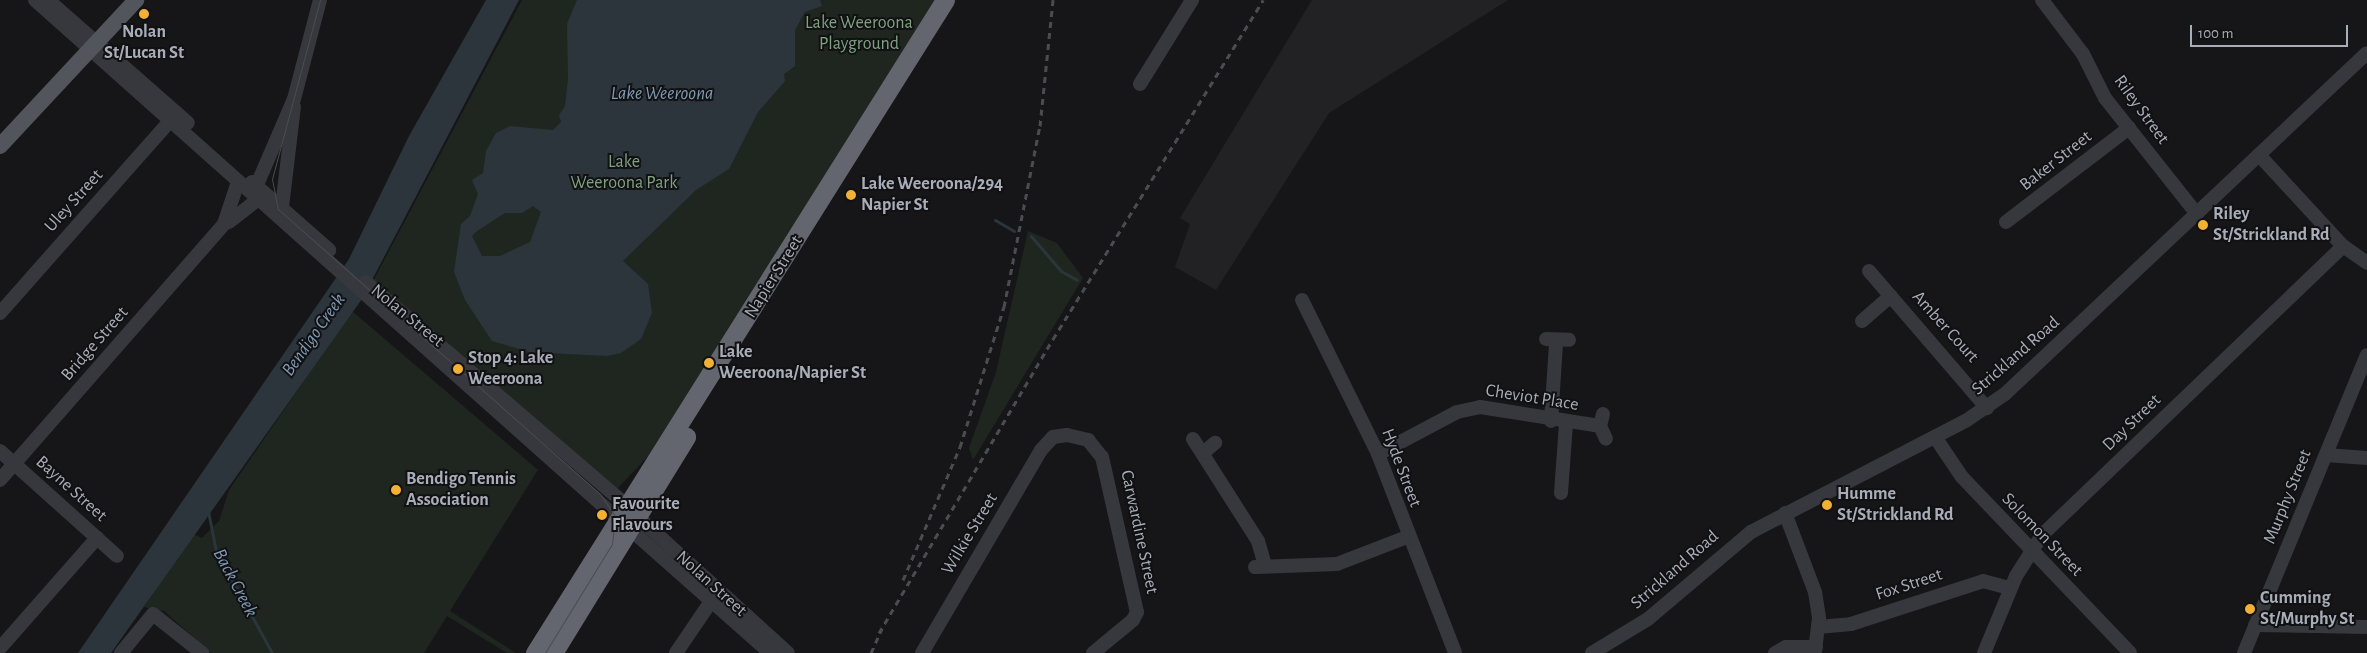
<!DOCTYPE html>
<style>
body{margin:0}
#map{position:relative;width:2367px;height:653px;overflow:hidden;background:#161618;font-family:"Alegreya Sans",sans-serif}
div>[style]{position:absolute}
.built>*{inset:0;background:#222225}
.green>*{inset:0;background:#1e261f}
.water>*{inset:0;background:#2c353c}
.stream>*{height:3px;margin:-1.5px;padding:0 1.5px;transform-origin:1.5px;border-radius:1.5px;background:#2c353c}
.minor>*{height:14px;margin:-7px;padding:0 7px;transform-origin:7px;border-radius:7px;background:#37383d}
.major>*{height:16px;margin:-8px;padding:0 8px;transform-origin:8px;border-radius:8px;background:#53555c}
.highway>*{height:19px;margin:-9.5px;padding:0 9.5px;transform-origin:9.5px;border-radius:9.5px;background:#63666e}
.tram>*{height:1px;margin:-0.5px;padding:0 0.5px;transform-origin:0.5px;border-radius:0.5px;background:#4a4c52}
.rail>*{height:3px;margin-top:-1.5px;transform-origin:0;background:repeating-linear-gradient(90deg,#4a4c52 0 6px,transparent 0 11px)}
.dots>*{width:14px;height:14px;translate:-50% -50%;box-sizing:border-box;border:2px solid #111113;border-radius:50%}
span{translate:-50% -50%;white-space:nowrap;text-align:center;line-height:1.15;-webkit-text-stroke:4px #111113;paint-order:stroke}
.park-label{font-size:18px;color:#7fa381}
.poi-label{font-size:18px;color:#a8adb8;font-weight:700}
.left{translate:0 -50%;text-align:left}
.street-label{font-size:18px;color:#a8adb8}
.water-label{font-size:19px;color:#7f9bb3;font-style:italic}
.scale{position:absolute;left:2190px;top:25px;width:158px;height:22px;box-sizing:border-box;border:2px solid #a8adb8;border-top:0;padding-left:6px;font-size:15px;line-height:18px;white-space:nowrap;color:#a8adb8;-webkit-text-stroke:4px #111113;paint-order:stroke}
</style>
<div id="map">
<div class="built">
<i style="clip-path:polygon(1312px 0,1508px 0,1329px 113px,1216px 290px,1175px 267px,1190px 224px,1180px 218px)"></i>
</div>
<div class="green">
<i style="clip-path:polygon(522px 0,935px 0,654px 450px,616px 490px,373px 281px)"></i>
<i style="clip-path:polygon(1028px 231px,1057px 243px,1083px 278px,973px 460px,969px 448px,996px 372px)"></i>
<i style="clip-path:polygon(352px 311px,538px 470px,450px 611px,516px 653px,507px 653px,447px 616px,424px 653px,211px 653px,164px 611px,144px 607px,193px 534px,202px 538px,219px 521px,229px 490px)"></i>
</div>
<div class="water">
<i style="clip-path:polygon(486px 0,519px 0,362px 299px,111px 653px,78px 653px,349px 259px,409px 136px)"></i>
<i style="clip-path:polygon(evenodd,577px 0,820px 0,822px 6px,805px 12px,795px 30px,795px 66px,784px 74px,785px 81px,758px 112px,729px 169px,696px 190px,623px 261px,648px 284px,652px 313px,641px 339px,621px 353px,607px 356px,529px 352px,492px 341px,465px 300px,454px 272px,461px 224px,470px 216px,478px 194px,472px 180px,483px 173px,486px 151px,496px 133px,510px 126px,553px 130px,561px 122px,559px 115px,565px 106px,568px 79px,567px 24px,577px 0,533px 206px,541px 212px,530px 242px,500px 256px,482px 256px,472px 236px,477px 231px,505px 213px,522px 213px,533px 206px)"></i>
</div>
<div class="stream">
<i style="left:995px;top:220px;width:22px;rotate:30deg"></i>
<i style="left:1031px;top:236px;width:46px;rotate:49.4deg"></i>
<i style="left:1061px;top:271px;width:18px;rotate:29deg"></i>
<i style="left:208px;top:511px;width:41px;rotate:78.7deg"></i>
<i style="left:216px;top:551px;width:116px;rotate:61.2deg"></i>
</div>
<div class="minor">
<i style="left:35px;top:0;width:782px;rotate:41.68deg"></i>
<i style="left:48px;top:0;width:186px;rotate:41.3deg"></i>
<i style="left:2042px;top:0;width:68px;rotate:52.8deg"></i>
<i style="left:2083px;top:54px;width:49px;rotate:63.4deg"></i>
<i style="left:2105px;top:98px;width:148px;rotate:51.6deg"></i>
<i style="left:1140px;top:84px;width:99px;rotate:-58.2deg"></i>
<i style="left:2259px;top:155px;width:124px;rotate:47.3deg"></i>
<i style="left:2343px;top:246px;width:29px;rotate:35deg"></i>
<i style="left:252px;top:182px;width:103px;rotate:41.4deg"></i>
<i style="left:253px;top:194px;width:103px;rotate:-66.7deg"></i>
<i style="left:294px;top:99px;width:102px;rotate:-75.3deg"></i>
<i style="left:282px;top:207px;width:101px;rotate:-83.2deg"></i>
<i style="left:229px;top:222px;width:37px;rotate:-38deg"></i>
<i style="left:2006px;top:222px;width:155px;rotate:-37.4deg"></i>
<i style="left:1869px;top:271px;width:181px;rotate:49.3deg"></i>
<i style="left:366px;top:282px;width:344px;rotate:40.6deg"></i>
<i style="left:1302px;top:300px;width:172px;rotate:63.7deg"></i>
<i style="left:1378px;top:454px;width:213px;rotate:68.8deg"></i>
<i style="left:0;top:313px;width:267px;rotate:-48.5deg"></i>
<i style="left:1862px;top:321px;width:38px;rotate:-41deg"></i>
<i style="left:1546px;top:339px;width:23px;rotate:2deg"></i>
<i style="left:1603px;top:414px;width:12px;rotate:104deg"></i>
<i style="left:1600px;top:426px;width:14px;rotate:65deg"></i>
<i style="left:1551px;top:421px;width:78px;rotate:-86.3deg"></i>
<i style="left:1935px;top:437px;width:48px;rotate:56deg"></i>
<i style="left:1962px;top:477px;width:243px;rotate:46.3deg"></i>
<i style="left:1193px;top:439px;width:121px;rotate:57.5deg"></i>
<i style="left:1258px;top:541px;width:26px;rotate:74deg"></i>
<i style="left:0;top:451px;width:157px;rotate:41.9deg"></i>
<i style="left:1203px;top:453px;width:16px;rotate:-40deg"></i>
<i style="left:1378px;top:454px;width:89px;rotate:-28deg"></i>
<i style="left:1457px;top:412px;width:24px;rotate:-12deg"></i>
<i style="left:1480px;top:407px;width:121px;rotate:9deg"></i>
<i style="left:2326px;top:455px;width:41px;rotate:4.2deg"></i>
<i style="left:0;top:480px;width:340px;rotate:-48.8deg"></i>
<i style="left:224px;top:224px;width:44px;rotate:-71.6deg"></i>
<i style="left:1561px;top:493px;width:70px;rotate:-85.9deg"></i>
<i style="left:1785px;top:513px;width:85px;rotate:69.2deg"></i>
<i style="left:1815px;top:592px;width:26px;rotate:81deg"></i>
<i style="left:1819px;top:618px;width:35px;rotate:97deg"></i>
<i style="left:638px;top:517px;width:202px;rotate:42.2deg"></i>
<i style="left:630px;top:529px;width:187px;rotate:41.5deg"></i>
<i style="left:1255px;top:567px;width:82px;rotate:-2.1deg"></i>
<i style="left:1337px;top:564px;width:75px;rotate:-21.1deg"></i>
<i style="left:2255px;top:625px;width:112px;rotate:1deg"></i>
<i style="left:1818px;top:627px;width:33px;rotate:-5deg"></i>
<i style="left:1851px;top:624px;width:139px;rotate:-18deg"></i>
<i style="left:1983px;top:581px;width:28px;rotate:15deg"></i>
<i style="left:0;top:648px;width:147px;rotate:-48.6deg"></i>
<i style="left:121px;top:653px;width:50px;rotate:-50.6deg"></i>
<i style="left:153px;top:614px;width:63px;rotate:38.5deg"></i>
<i style="left:676px;top:653px;width:71px;rotate:-55.9deg"></i>
<i style="left:922px;top:653px;width:235px;rotate:-59.6deg"></i>
<i style="left:1041px;top:450px;width:18px;rotate:-47deg"></i>
<i style="left:1053px;top:437px;width:14px;rotate:-8deg"></i>
<i style="left:1067px;top:435px;width:22px;rotate:13deg"></i>
<i style="left:1088px;top:440px;width:22px;rotate:51deg"></i>
<i style="left:1102px;top:457px;width:159px;rotate:77.3deg"></i>
<i style="left:1137px;top:612px;width:9px;rotate:117deg"></i>
<i style="left:1133px;top:620px;width:52px;rotate:140.5deg"></i>
<i style="left:1592px;top:653px;width:66px;rotate:-31.3deg"></i>
<i style="left:1648px;top:619px;width:135px;rotate:-40.2deg"></i>
<i style="left:1751px;top:532px;width:243px;rotate:-27.4deg"></i>
<i style="left:1967px;top:420px;width:46px;rotate:-34.4deg"></i>
<i style="left:2005px;top:394px;width:497px;rotate:-43.3deg"></i>
<i style="left:1775px;top:653px;width:13px;rotate:-29deg"></i>
<i style="left:1786px;top:647px;width:30px"></i>
<i style="left:1984px;top:653px;width:83px;rotate:-67.4deg"></i>
<i style="left:2016px;top:576px;width:49px;rotate:-57.6deg"></i>
<i style="left:2042px;top:535px;width:417px;rotate:-43.8deg"></i>
<i style="left:2244px;top:653px;width:322px;rotate:-67.6deg"></i>
</div>
<div class="major">
<i style="left:0;top:146px;width:200px;rotate:-47deg"></i>
</div>
<div class="highway">
<i style="left:535px;top:653px;width:771px;rotate:-57.88deg"></i>
<i style="left:553px;top:653px;width:254px;rotate:-58.4deg"></i>
</div>
<div class="tram">
<i style="left:320px;top:0;width:185px;rotate:105deg"></i>
<i style="left:272px;top:179px;width:31px;rotate:79deg"></i>
<i style="left:278px;top:209px;width:431px;rotate:41.5deg"></i>
<i style="left:601px;top:495px;width:25px;rotate:56deg"></i>
<i style="left:615px;top:516px;width:28px;rotate:96deg"></i>
<i style="left:612px;top:544px;width:128px;rotate:121.6deg"></i>
</div>
<div class="rail">
<i style="left:903px;top:580px;width:145px;rotate:-66.8deg"></i>
<i style="left:960px;top:447px;width:147px;rotate:-72.6deg"></i>
<i style="left:1004px;top:307px;width:185px;rotate:-78.8deg"></i>
<i style="left:1040px;top:126px;width:127px;rotate:-84.1deg"></i>
<i style="left:879px;top:633px;width:342px;rotate:-59.4deg"></i>
<i style="left:1053px;top:339px;width:399px;rotate:-58.2deg"></i>
<i style="left:871px;top:653px;width:27px;rotate:-66deg"></i>
</div>
<div class="dots">
<i style="left:144px;top:14px;background:#f2b134"></i>
<i style="left:851px;top:195px;background:#f2b134"></i>
<i style="left:2203px;top:225px;background:#f2b134"></i>
<i style="left:709px;top:363px;background:#f2b134"></i>
<i style="left:458px;top:369px;background:#f2b134"></i>
<i style="left:396px;top:490px;background:#f2b134"></i>
<i style="left:1827px;top:505px;background:#f2b134"></i>
<i style="left:602px;top:515px;background:#f2b134"></i>
<i style="left:2250px;top:609px;background:#f2b134"></i>
</div>
<div class="park-label">
<span style="left:859px;top:34px">Lake Weeroona<br>Playground</span>
<span style="left:624px;top:173px">Lake<br>Weeroona Park</span>
</div>
<div class="poi-label">
<span style="left:144px;top:43px">Nolan<br>St/Lucan St</span>
<span class="left" style="left:861px;top:195px">Lake Weeroona/294<br>Napier St</span>
<span class="left" style="left:2213px;top:225px">Riley<br>St/Strickland Rd</span>
<span class="left" style="left:719px;top:363px">Lake<br>Weeroona/Napier St</span>
<span class="left" style="left:468px;top:369px">Stop 4: Lake<br>Weeroona</span>
<span class="left" style="left:406px;top:490px">Bendigo Tennis<br>Association</span>
<span class="left" style="left:1837px;top:505px">Humme<br>St/Strickland Rd</span>
<span class="left" style="left:612px;top:515px">Favourite<br>Flavours</span>
<span class="left" style="left:2260px;top:609px">Cumming<br>St/Murphy St</span>
</div>
<div class="street-label">
<span style="left:2141px;top:110px;rotate:54deg">Riley Street</span>
<span style="left:2056px;top:161px;rotate:-38deg">Baker Street</span>
<span style="left:74px;top:201px;rotate:-48deg">Uley Street</span>
<span style="left:774px;top:277px;rotate:-58deg">Napier Street</span>
<span style="left:407px;top:316px;rotate:39deg">Nolan Street</span>
<span style="left:1945px;top:327px;rotate:48deg">Amber Court</span>
<span style="left:95px;top:344px;rotate:-49deg">Bridge Street</span>
<span style="left:2016px;top:356px;rotate:-41deg">Strickland Road</span>
<span style="left:1532px;top:398px;rotate:9deg">Cheviot Place</span>
<span style="left:2132px;top:423px;rotate:-44deg">Day Street</span>
<span style="left:1401px;top:468px;rotate:69deg">Hyde Street</span>
<span style="left:71px;top:489px;rotate:42deg">Bayne Street</span>
<span style="left:2288px;top:497px;rotate:-68deg">Murphy Street</span>
<span style="left:1139px;top:532px;rotate:78deg">Carwardine Street</span>
<span style="left:970px;top:534px;rotate:-59deg">Wilkie Street</span>
<span style="left:2042px;top:535px;rotate:46deg">Solomon Street</span>
<span style="left:1675px;top:570px;rotate:-41deg">Strickland Road</span>
<span style="left:711px;top:584px;rotate:42deg">Nolan Street</span>
<span style="left:1909px;top:585px;rotate:-18deg">Fox Street</span>
</div>
<div class="water-label">
<span style="left:662px;top:94px">Lake Weeroona</span>
<span style="left:314px;top:335px;rotate:-55deg">Bendigo Creek</span>
<span style="left:235px;top:583px;rotate:62deg">Back Creek</span>
</div>
<div class="scale">100 m</div>
</div>
